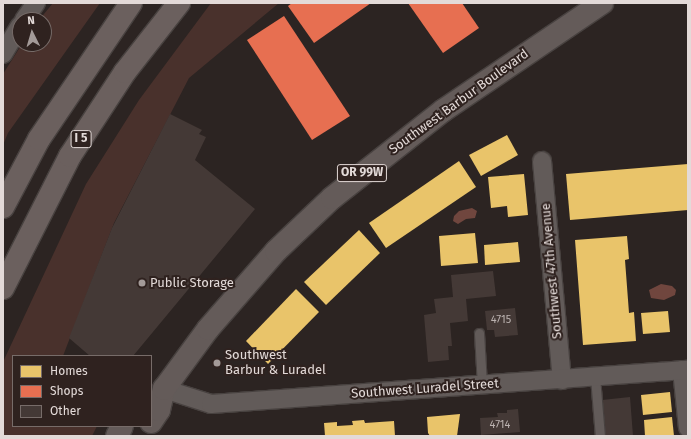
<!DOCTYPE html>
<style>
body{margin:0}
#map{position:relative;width:691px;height:439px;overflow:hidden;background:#2c2422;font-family:"Fira Sans",sans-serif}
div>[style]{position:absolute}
.green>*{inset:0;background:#49312c}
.water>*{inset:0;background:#70463e}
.homes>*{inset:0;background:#e9c46a}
.shops>*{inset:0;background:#e76f51}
.building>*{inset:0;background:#443936}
.roads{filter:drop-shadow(1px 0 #484240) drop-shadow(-1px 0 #484240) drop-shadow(0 1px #484240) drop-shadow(0 -1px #484240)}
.service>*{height:9px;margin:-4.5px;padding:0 4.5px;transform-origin:4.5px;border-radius:4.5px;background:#625b59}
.minor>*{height:18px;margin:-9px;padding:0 9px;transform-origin:9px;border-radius:9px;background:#625b59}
.primary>*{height:22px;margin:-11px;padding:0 11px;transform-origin:11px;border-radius:11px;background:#645b59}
.motorway>*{height:22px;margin:-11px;padding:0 11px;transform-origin:11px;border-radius:11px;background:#6b605e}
.dots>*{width:11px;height:11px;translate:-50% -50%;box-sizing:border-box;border:2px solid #2f221f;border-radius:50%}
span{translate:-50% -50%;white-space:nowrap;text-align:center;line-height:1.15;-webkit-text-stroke:4px #2f221f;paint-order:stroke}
.number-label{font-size:11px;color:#bbb2b0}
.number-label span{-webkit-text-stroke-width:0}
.shield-label span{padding:1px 3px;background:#2f221f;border:1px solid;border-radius:3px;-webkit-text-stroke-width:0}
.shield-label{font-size:12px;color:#e3dad8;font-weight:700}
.street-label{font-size:13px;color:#e3dad8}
.poi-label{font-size:13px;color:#e3dad8}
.left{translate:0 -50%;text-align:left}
.frame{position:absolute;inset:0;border:4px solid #e3dad8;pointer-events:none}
.legend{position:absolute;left:12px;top:355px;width:140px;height:72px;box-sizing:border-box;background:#2f221f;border:1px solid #776c69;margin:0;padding:5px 7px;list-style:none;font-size:12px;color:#e3dad8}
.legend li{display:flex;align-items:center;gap:8px;height:20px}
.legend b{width:20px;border:1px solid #776c69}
.north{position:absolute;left:12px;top:12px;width:40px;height:40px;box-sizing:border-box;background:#2f221f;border:1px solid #776c69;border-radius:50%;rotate:355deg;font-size:11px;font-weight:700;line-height:16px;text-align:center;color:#e3dad8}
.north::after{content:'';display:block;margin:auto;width:14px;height:18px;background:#a39a98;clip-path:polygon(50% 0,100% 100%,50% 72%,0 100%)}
</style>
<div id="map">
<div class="green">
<i style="clip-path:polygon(53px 3px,100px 3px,8px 133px,3px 145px,3px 74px,22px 44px,44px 44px,44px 20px,39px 20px)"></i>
<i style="clip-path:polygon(211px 3px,279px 3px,189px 78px,114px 223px,63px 356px,13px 356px,13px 426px,97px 426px,92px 436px,3px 436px,3px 362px,86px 184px,139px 100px)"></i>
</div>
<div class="water">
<i style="clip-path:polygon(472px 208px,477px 211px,475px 218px,466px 219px,458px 224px,453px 221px,454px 216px,459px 211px)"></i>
<i style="clip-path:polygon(661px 284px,672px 286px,676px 290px,675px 295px,664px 300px,651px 298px,649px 290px)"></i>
</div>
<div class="homes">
<i style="clip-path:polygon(507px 135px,518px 155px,481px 176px,469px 155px)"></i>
<i style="clip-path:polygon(459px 161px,476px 187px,386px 248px,369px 223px)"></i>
<i style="clip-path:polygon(688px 164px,688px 210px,570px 220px,566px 174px)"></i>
<i style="clip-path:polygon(524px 174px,528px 215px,508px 217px,507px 206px,491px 208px,488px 177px)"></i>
<i style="clip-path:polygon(359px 230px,380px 253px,326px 305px,304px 282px)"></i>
<i style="clip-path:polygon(475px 233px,478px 263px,441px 266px,439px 236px)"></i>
<i style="clip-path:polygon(627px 236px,629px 259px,625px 260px,629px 313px,634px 312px,636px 341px,583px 345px,575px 240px)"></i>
<i style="clip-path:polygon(518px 242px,520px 262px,485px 265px,484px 245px)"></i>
<i style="clip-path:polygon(296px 289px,319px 312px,268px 364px,246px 341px)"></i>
<i style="clip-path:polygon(668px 311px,670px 332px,643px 334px,641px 313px)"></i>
<i style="clip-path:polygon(670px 392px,672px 412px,643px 415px,641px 395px)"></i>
<i style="clip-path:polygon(460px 414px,457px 436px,430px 436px,428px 433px,427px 417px)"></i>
<i style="clip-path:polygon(672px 417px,674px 436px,645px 436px,644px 420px)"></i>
<i style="clip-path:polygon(364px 420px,365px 423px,394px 421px,395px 436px,325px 436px,324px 423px,337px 422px,337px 426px,353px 425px,352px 421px)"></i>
</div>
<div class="shops">
<i style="clip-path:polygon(292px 3px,371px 3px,314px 43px,288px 6px)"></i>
<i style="clip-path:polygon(408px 3px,462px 3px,479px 28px,443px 53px)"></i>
<i style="clip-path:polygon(284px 16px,350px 116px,312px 140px,247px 40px)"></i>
</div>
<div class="building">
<i style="clip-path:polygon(170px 114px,202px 130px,199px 134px,206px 137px,195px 160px,255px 209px,133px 356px,90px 356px,69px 338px,112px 228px)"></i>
<i style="clip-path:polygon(493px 271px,496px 296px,466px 299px,468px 321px,450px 323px,452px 346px,448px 346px,449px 360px,428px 362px,424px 315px,436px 313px,434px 299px,453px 297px,451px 275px)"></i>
<i style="clip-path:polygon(515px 308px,518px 335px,495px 337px,494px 330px,487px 330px,485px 311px)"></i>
<i style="clip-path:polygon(630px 397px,633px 436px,605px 436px,602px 400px)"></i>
<i style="clip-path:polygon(518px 409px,520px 432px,481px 435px,480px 418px,498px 417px,497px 413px,507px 413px,507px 410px)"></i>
</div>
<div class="roads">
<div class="service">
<i style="left:479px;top:333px;width:52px;rotate:86.7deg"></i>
<i style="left:595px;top:377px;width:59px;rotate:85.2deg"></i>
</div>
<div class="minor">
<i style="left:24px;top:20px;width:21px;rotate:-55deg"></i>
<i style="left:3px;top:54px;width:33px;rotate:-59deg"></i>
<i style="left:542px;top:161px;width:220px;rotate:84.8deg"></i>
<i style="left:682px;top:370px;width:58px;rotate:84.1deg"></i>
<i style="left:164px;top:389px;width:49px;rotate:17.7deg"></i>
<i style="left:211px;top:404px;width:478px;rotate:-4.1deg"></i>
</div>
<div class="primary">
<i style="left:151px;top:422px;width:14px;rotate:-56deg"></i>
<i style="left:159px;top:410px;width:22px;rotate:-77deg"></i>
<i style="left:164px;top:389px;width:74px;rotate:-53.7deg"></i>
<i style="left:208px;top:329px;width:103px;rotate:-48.9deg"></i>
<i style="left:276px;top:251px;width:77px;rotate:-43.4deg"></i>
<i style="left:332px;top:198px;width:142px;rotate:-38.2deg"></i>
<i style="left:444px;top:110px;width:191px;rotate:-34.1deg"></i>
<i style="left:117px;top:436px;width:11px;rotate:-63deg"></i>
</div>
<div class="motorway">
<i style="left:3px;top:207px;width:77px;rotate:-62.1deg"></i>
<i style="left:39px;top:139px;width:164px;rotate:-55.9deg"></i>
<i style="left:3px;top:288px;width:148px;rotate:-63.1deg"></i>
<i style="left:70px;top:156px;width:100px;rotate:-56.8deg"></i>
<i style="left:125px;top:72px;width:88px;rotate:-52deg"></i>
</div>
</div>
<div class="dots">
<i style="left:142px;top:283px;background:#a39a98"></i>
<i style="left:217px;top:363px;background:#a39a98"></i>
</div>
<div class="number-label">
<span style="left:501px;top:320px">4715</span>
<span style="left:500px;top:425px">4714</span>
</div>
<div class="shield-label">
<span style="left:81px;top:139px">I 5</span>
<span style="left:362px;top:173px">OR 99W</span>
</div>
<div class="street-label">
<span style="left:459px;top:102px;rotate:-36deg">Southwest Barbur Boulevard</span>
<span style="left:552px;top:271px;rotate:-95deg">Southwest 47th Avenue</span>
<span style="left:425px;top:389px;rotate:-4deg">Southwest Luradel Street</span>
</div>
<div class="poi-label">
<span class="left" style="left:150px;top:283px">Public Storage</span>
<span class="left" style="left:225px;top:363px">Southwest<br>Barbur &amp; Luradel</span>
</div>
<div class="frame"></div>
<ul class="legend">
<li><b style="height:11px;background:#e9c46a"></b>Homes</li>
<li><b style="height:11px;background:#e76f51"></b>Shops</li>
<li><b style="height:11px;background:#443936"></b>Other</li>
</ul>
<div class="north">N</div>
</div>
